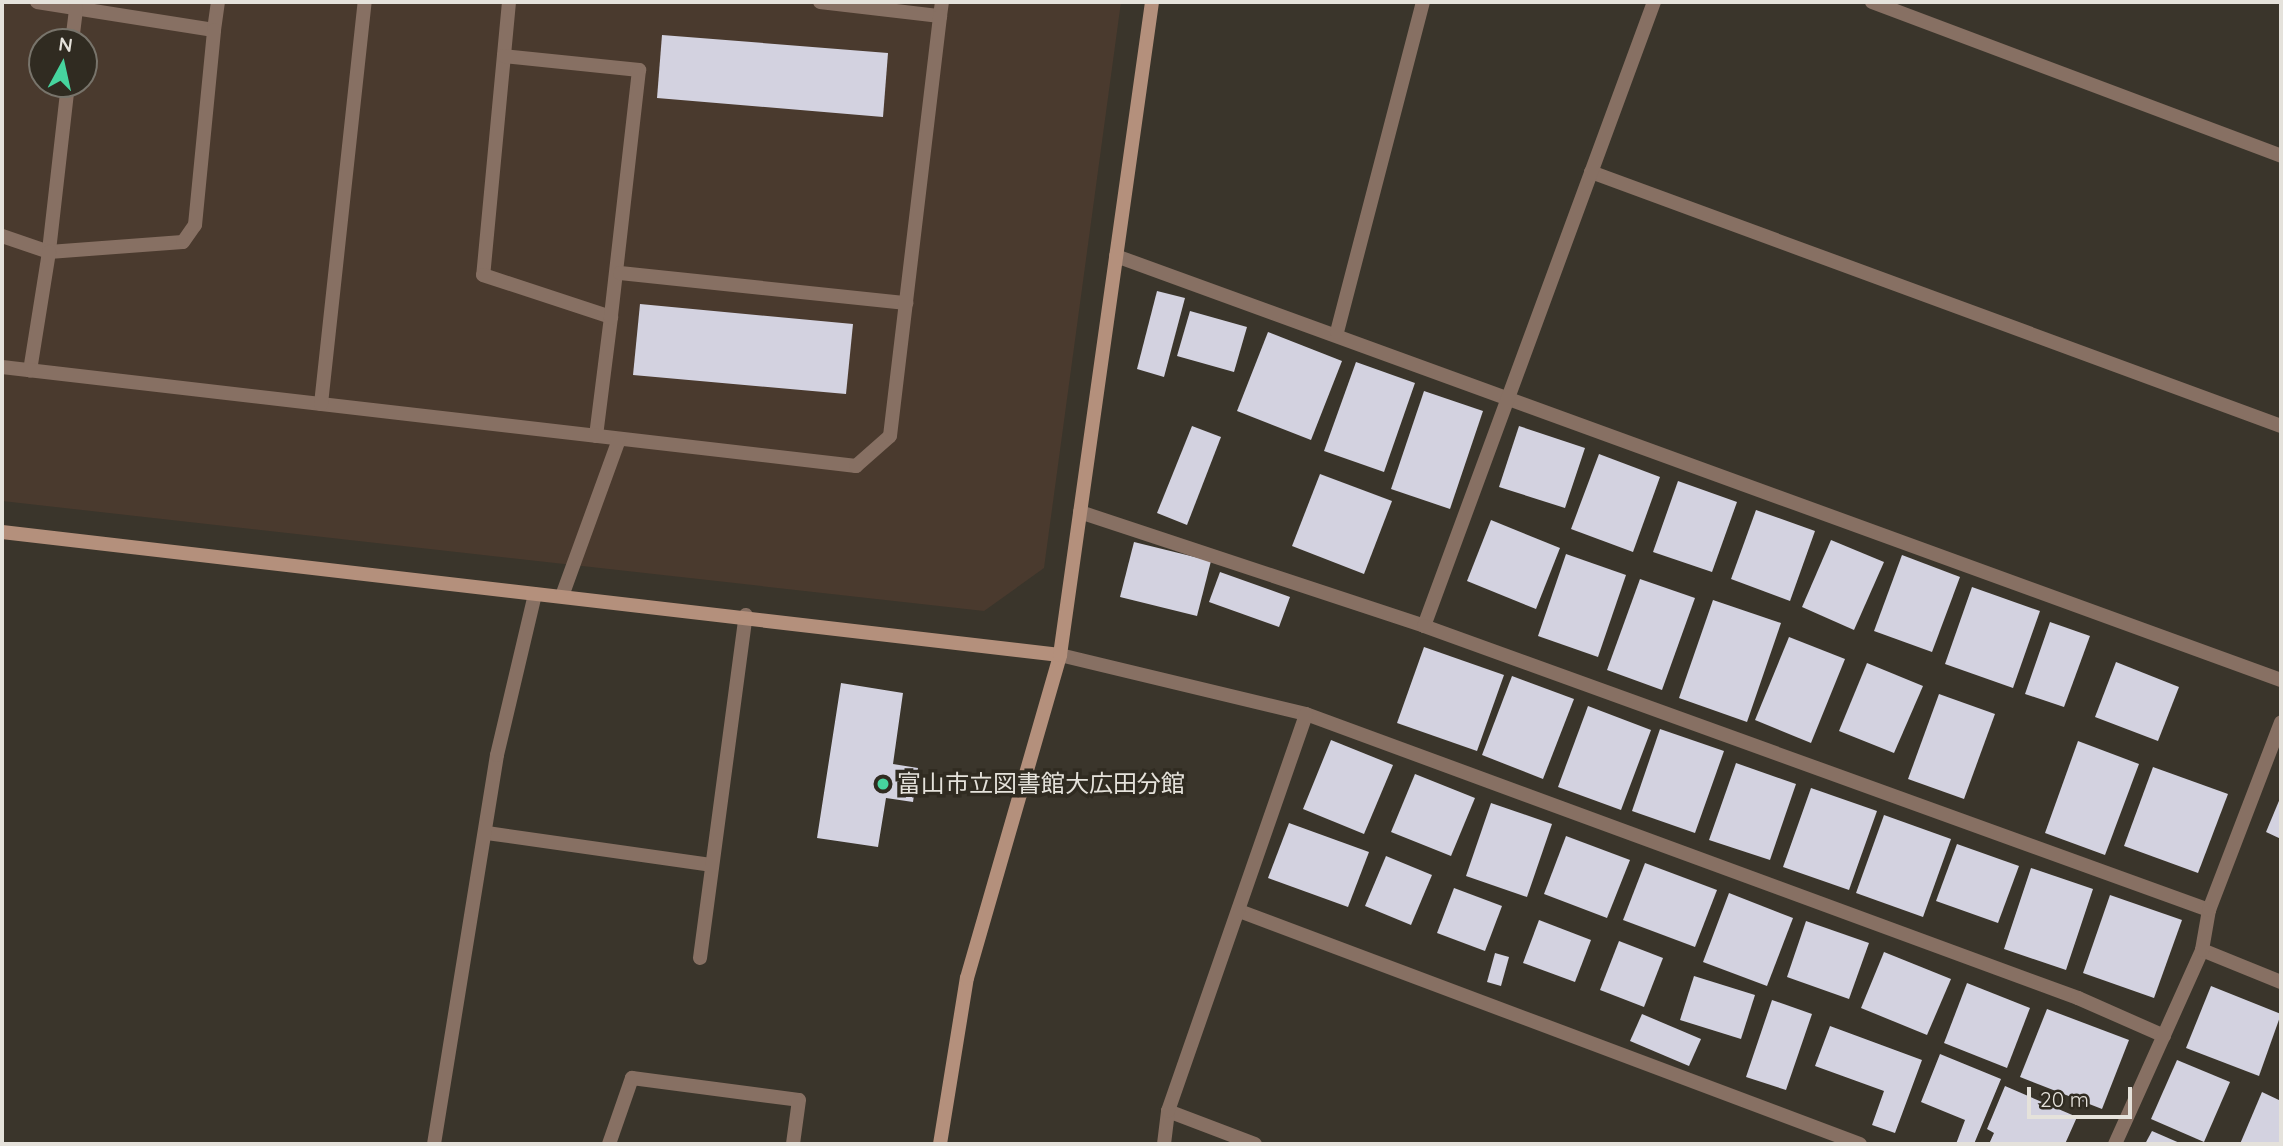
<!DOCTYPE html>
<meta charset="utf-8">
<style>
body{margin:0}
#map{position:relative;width:2283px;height:1146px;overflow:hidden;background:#3a352b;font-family:Quicksand,"Noto Sans JP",sans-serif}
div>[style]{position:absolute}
.industrial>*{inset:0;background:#4a3a2e}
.building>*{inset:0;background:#d3d2e0}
.lane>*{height:14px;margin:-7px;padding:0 7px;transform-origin:7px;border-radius:7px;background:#877063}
.street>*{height:14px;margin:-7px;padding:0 7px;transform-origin:7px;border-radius:7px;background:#877063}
.secondary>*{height:14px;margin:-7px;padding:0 7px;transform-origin:7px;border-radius:7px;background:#b4907c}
.dots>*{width:19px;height:19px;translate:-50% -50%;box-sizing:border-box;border:4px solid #302b21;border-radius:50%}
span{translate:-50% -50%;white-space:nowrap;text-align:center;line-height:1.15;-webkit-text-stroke:7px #302b21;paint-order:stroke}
.poi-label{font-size:24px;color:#e5e2db}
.left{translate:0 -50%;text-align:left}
.frame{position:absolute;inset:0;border:4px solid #e5e2db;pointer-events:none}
.north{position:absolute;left:28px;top:28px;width:70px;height:70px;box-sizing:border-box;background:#302b21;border:2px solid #78746b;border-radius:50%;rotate:8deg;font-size:19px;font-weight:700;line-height:28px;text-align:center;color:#e5e2db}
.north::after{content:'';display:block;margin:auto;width:24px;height:32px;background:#46d49e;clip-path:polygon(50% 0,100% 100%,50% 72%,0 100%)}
.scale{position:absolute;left:2027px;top:1087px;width:105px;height:32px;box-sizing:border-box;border:4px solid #e5e2db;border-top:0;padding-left:9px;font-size:21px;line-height:24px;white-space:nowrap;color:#e5e2db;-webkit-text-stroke:5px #302b21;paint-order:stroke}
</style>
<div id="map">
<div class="industrial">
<i style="clip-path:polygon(evenodd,2px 2px,1121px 2px,1044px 568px,984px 611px,2px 501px,2px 2px,42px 42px,84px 42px,84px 84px,42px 84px,42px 42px)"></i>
</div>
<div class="building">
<i style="clip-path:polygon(662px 35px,888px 53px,883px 117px,657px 98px)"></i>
<i style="clip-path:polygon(1157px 291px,1185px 298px,1164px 377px,1137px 369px)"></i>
<i style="clip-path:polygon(640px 304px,853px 324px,846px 394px,633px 375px)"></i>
<i style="clip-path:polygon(1190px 311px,1247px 327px,1234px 372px,1177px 356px)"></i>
<i style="clip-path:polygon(1268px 332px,1342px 361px,1311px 440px,1237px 411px)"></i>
<i style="clip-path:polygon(1356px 362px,1415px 383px,1384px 472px,1324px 451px)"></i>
<i style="clip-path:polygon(1424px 391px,1483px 411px,1450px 509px,1391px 489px)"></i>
<i style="clip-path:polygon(1192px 426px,1221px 437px,1187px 525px,1157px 513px)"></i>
<i style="clip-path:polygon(1519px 426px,1585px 448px,1565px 508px,1499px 487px)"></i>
<i style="clip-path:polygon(1599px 454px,1660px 477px,1633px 552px,1571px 529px)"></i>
<i style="clip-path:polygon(1320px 474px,1392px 501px,1364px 574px,1292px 546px)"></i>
<i style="clip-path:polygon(1678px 481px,1737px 502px,1712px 572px,1653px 552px)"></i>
<i style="clip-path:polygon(1756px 510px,1815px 531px,1790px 601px,1731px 579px)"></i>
<i style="clip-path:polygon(1491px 520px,1560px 548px,1536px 609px,1467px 581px)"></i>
<i style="clip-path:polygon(1831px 540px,1884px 562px,1854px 630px,1802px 607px)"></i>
<i style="clip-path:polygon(1134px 542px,1211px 561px,1197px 616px,1120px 597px)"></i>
<i style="clip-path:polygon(1566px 554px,1626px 575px,1598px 657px,1538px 636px)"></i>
<i style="clip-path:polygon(1902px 555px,1960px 577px,1932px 652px,1874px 631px)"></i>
<i style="clip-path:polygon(1220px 572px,1290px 597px,1279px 627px,1209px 602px)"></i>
<i style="clip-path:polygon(1640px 579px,1695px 598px,1662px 690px,1607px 670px)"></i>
<i style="clip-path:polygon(1972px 587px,2040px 611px,2013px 688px,1945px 664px)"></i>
<i style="clip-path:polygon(1713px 600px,1781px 623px,1747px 722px,1679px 698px)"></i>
<i style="clip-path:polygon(2050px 622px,2090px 636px,2064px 707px,2025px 694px)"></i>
<i style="clip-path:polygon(1789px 637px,1845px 659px,1811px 743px,1755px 720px)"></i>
<i style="clip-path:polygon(1424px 647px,1504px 675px,1477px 751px,1397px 723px)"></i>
<i style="clip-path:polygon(2116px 662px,2179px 687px,2158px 741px,2095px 717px)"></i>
<i style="clip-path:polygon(1867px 663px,1923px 686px,1894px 753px,1839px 731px)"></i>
<i style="clip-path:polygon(1512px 676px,1574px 699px,1543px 779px,1482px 755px)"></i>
<i style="clip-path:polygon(841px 683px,903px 693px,893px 764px,918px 768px,913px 802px,886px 798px,878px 847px,817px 838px)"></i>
<i style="clip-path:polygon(1939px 694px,1995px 714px,1964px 799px,1908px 779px)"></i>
<i style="clip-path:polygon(1588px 706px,1651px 730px,1621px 810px,1558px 787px)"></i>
<i style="clip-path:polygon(1660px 729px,1724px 751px,1695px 833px,1632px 811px)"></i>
<i style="clip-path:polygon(1331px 740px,1393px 765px,1364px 834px,1303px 809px)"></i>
<i style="clip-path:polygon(2078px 741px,2139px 764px,2105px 855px,2045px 833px)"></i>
<i style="clip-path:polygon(1736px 763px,1796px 784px,1770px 860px,1709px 840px)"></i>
<i style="clip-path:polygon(2153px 767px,2228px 794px,2198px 873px,2124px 846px)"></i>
<i style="clip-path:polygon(1415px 774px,1475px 798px,1451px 856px,1391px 832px)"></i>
<i style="clip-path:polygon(1811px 788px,1877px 811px,1849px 890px,1783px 867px)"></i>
<i style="clip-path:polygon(2281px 796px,2281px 839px,2266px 832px)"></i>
<i style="clip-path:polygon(1491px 803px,1552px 824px,1527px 897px,1466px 876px)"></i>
<i style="clip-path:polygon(1884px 815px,1951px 839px,1923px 917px,1856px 893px)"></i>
<i style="clip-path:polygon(1289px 823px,1369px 852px,1348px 907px,1268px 878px)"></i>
<i style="clip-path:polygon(1566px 836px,1630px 860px,1607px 918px,1544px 894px)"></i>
<i style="clip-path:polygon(1957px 844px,2019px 866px,1998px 923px,1936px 901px)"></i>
<i style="clip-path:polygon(1386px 856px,1432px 875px,1411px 925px,1365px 906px)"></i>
<i style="clip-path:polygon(1645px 863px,1717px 890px,1695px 947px,1623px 920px)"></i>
<i style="clip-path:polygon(2031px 868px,2093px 889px,2066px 970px,2004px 949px)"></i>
<i style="clip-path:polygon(1454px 888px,1502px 906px,1485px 951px,1437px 933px)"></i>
<i style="clip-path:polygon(1729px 893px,1793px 918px,1767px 986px,1703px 962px)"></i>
<i style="clip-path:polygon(2110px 895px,2182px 920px,2154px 998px,2083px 973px)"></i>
<i style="clip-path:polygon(1539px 920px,1591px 940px,1575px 982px,1523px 963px)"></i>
<i style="clip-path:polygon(1806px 921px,1869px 943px,1849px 999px,1787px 977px)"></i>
<i style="clip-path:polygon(1619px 941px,1663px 958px,1644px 1007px,1600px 990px)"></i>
<i style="clip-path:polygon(1884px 952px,1951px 979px,1927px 1035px,1861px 1008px)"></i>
<i style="clip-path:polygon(1495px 953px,1509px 957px,1501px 986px,1487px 982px)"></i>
<i style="clip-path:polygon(1694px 976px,1755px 995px,1741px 1039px,1680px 1020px)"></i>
<i style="clip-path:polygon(1967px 983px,2030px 1008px,2007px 1068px,1944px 1043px)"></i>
<i style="clip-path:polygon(2211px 986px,2281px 1014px,2259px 1076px,2186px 1048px)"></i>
<i style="clip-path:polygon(1772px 1000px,1812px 1014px,1786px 1090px,1746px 1077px)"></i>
<i style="clip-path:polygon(2047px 1009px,2129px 1040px,2102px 1109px,2020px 1077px)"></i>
<i style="clip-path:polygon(1642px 1014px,1701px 1039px,1689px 1066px,1630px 1041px)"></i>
<i style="clip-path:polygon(1830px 1026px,1922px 1060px,1895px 1133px,1872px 1125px,1884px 1091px,1815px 1066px)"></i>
<i style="clip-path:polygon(1940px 1054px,2001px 1079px,1974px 1144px,1956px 1144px,1965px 1120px,1921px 1102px)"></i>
<i style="clip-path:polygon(2177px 1060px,2230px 1082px,2204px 1142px,2151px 1119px)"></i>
<i style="clip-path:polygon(2005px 1086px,2077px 1117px,2065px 1144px,1989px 1144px,1994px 1133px,1987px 1129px)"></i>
<i style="clip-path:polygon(2262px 1092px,2281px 1101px,2281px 1144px,2240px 1144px)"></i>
<i style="clip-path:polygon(2152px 1131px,2182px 1144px,2145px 1144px)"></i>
</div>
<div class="lane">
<i style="left:37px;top:2px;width:179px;rotate:9deg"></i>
<i style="left:214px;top:30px;width:28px;rotate:-82deg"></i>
<i style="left:509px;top:2px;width:274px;rotate:95.4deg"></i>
<i style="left:483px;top:275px;width:135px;rotate:18.2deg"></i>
<i style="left:611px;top:317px;width:120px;rotate:97.2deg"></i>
<i style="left:820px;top:2px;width:121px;rotate:6.7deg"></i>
<i style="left:940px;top:16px;width:14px;rotate:-82deg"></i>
<i style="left:72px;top:42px;width:34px;rotate:-83deg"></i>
<i style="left:504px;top:56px;width:136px;rotate:5.9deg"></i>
<i style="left:639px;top:70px;width:249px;rotate:96.5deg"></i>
<i style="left:68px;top:84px;width:169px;rotate:96.5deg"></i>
<i style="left:49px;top:252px;width:134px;rotate:-4.3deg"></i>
<i style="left:183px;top:242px;width:21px;rotate:-55deg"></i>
<i style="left:195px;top:225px;width:196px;rotate:-84.4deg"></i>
<i style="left:2px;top:236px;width:50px;rotate:18.8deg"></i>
<i style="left:49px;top:252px;width:120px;rotate:99.1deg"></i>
<i style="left:620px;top:273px;width:288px;rotate:6deg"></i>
<i style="left:2px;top:367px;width:860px;rotate:6.61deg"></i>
<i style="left:856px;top:466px;width:45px;rotate:-41.4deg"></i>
<i style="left:890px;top:436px;width:423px;rotate:-83.2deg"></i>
<i style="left:321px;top:404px;width:404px;rotate:-83.8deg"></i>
<i style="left:562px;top:596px;width:167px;rotate:-70deg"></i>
</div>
<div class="street">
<i style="left:1872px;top:2px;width:437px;rotate:20.6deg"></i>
<i style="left:1591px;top:172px;width:735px;rotate:20.21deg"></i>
<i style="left:1116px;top:256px;width:1240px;rotate:20deg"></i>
<i style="left:1337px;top:332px;width:341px;rotate:-75.4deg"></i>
<i style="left:1080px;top:512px;width:362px;rotate:18.3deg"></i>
<i style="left:1424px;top:626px;width:665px;rotate:-69.77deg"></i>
<i style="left:1424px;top:626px;width:835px;rotate:19.89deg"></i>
<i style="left:1060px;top:655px;width:253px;rotate:13.5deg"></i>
<i style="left:1306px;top:714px;width:823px;rotate:20.2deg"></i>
<i style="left:2078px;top:998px;width:94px;rotate:23.8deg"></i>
<i style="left:487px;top:833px;width:226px;rotate:8.1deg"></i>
<i style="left:1242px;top:912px;width:660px;rotate:20.58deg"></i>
<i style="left:2202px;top:950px;width:85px;rotate:22.1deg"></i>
<i style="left:700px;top:958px;width:346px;rotate:-82.4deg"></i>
<i style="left:1168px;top:1111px;width:93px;rotate:20.8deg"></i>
<i style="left:434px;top:1144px;width:394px;rotate:-80.8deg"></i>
<i style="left:497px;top:755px;width:165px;rotate:-76.7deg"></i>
<i style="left:609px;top:1144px;width:70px;rotate:-70.8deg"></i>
<i style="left:632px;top:1078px;width:168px;rotate:7.5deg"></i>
<i style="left:799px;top:1100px;width:44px;rotate:97.8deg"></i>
<i style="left:1164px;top:1144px;width:33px;rotate:-83deg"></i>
<i style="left:1168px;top:1111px;width:420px;rotate:-70.8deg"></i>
<i style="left:2115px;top:1144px;width:213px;rotate:-65.8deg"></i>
<i style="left:2202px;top:950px;width:41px;rotate:-80.1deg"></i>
<i style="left:2209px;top:910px;width:201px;rotate:-69deg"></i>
</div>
<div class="secondary">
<i style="left:2px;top:532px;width:1065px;rotate:6.63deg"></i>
<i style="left:940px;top:1144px;width:168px;rotate:-80.8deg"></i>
<i style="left:967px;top:978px;width:336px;rotate:-73.9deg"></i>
<i style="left:1060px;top:655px;width:659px;rotate:-81.98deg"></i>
</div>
<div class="dots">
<i style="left:883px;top:784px;background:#46d49e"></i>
</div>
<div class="poi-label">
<span class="left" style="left:897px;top:784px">富山市立図書館大広田分館</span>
</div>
<div class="frame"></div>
<div class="north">N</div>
<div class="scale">20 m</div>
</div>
